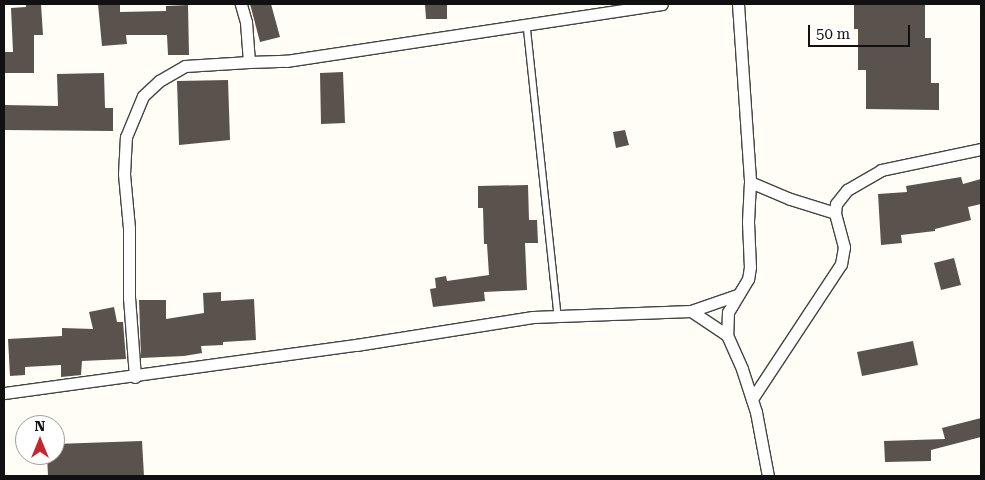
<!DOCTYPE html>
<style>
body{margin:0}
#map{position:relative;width:985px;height:480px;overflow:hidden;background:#fffdf5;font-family:"Roboto Serif",serif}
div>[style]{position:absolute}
.building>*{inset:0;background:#5a524d}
.roads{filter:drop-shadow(1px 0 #444) drop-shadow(-1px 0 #444) drop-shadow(0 1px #444) drop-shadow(0 -1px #444)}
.service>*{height:5.5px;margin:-2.75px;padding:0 2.75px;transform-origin:2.75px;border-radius:2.75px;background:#fff}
.minor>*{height:11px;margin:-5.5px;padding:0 5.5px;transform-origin:5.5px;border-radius:5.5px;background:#fff}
span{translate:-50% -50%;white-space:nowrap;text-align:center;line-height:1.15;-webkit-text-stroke:5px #fff;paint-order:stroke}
.frame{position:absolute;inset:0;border:5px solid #111;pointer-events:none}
.north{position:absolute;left:15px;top:415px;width:50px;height:50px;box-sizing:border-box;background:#fff;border:1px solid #a0a0a0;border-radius:50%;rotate:0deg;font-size:14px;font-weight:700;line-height:20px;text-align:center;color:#111}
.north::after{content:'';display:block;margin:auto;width:18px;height:22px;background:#c4262e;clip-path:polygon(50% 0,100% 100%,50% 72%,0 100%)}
.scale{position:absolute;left:808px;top:25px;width:102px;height:22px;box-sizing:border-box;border:2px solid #111;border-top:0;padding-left:6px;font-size:15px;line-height:18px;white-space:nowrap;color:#111;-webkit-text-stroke:4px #fff;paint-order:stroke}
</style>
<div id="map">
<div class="building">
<i style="clip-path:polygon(26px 4px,41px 4px,43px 35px,34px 35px,34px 73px,4px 73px,4px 52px,13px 52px,11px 8px,26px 7px)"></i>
<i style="clip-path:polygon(98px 4px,120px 4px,120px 12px,166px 11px,166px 6px,188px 5px,189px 55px,168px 55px,167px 35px,126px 35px,127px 44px,102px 46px)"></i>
<i style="clip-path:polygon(250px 4px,271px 4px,280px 37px,260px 42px)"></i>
<i style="clip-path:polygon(425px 4px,447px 4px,447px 19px,426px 19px)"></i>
<i style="clip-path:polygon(854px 4px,925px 4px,925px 38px,931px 38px,931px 83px,939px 83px,939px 110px,866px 109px,866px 70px,858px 70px,858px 29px,854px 29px)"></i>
<i style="clip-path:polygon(343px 72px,345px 123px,321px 124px,320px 73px)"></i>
<i style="clip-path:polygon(104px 73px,105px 108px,113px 108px,113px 131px,4px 130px,4px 105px,58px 106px,57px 74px)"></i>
<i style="clip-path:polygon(228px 80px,230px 140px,179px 145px,177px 81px)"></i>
<i style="clip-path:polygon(625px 130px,629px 145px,616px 148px,613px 132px)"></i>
<i style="clip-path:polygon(961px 177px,963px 184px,981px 179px,981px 204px,968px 207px,971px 220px,935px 229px,935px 231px,901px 235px,902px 243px,881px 245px,878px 194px,907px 192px,906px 186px)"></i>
<i style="clip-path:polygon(528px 185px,529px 220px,537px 220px,538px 243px,525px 243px,527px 290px,484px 292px,485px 301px,433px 307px,430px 289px,436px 288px,435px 278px,446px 276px,447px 281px,489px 275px,487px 244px,484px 244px,483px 208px,478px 208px,478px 186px)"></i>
<i style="clip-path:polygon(954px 258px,961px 285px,941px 290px,934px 263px)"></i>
<i style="clip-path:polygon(221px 292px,221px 301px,254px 299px,256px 340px,223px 342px,223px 345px,201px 346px,202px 353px,184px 356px,141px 358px,139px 300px,166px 300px,166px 319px,204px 313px,203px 293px)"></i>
<i style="clip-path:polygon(114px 307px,117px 322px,123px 322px,126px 359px,82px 361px,81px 375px,61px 377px,61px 365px,25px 367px,25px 375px,10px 376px,8px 339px,62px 336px,62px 328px,93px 329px,89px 312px)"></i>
<i style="clip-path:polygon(913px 341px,918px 365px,862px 376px,857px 352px)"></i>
<i style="clip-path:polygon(981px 418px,981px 437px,931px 450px,931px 461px,885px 462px,884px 441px,945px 439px,942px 428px)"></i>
<i style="clip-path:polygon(142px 441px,144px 476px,48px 476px,47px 455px,55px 455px,55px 444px)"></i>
</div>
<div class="roads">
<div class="service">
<i style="left:527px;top:25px;width:293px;rotate:83.9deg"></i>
</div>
<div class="minor">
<i style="left:738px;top:4px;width:178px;rotate:86.1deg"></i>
<i style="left:750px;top:182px;width:40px;rotate:92.9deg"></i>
<i style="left:748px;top:222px;width:45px;rotate:87.5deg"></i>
<i style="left:750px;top:267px;width:12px;rotate:99deg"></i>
<i style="left:748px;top:279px;width:39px;rotate:121deg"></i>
<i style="left:728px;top:312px;width:23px;rotate:92deg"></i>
<i style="left:727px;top:335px;width:37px;rotate:66deg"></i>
<i style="left:742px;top:369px;width:45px;rotate:72deg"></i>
<i style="left:756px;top:412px;width:65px;rotate:79.4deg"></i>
<i style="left:249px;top:62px;width:37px;rotate:-2deg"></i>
<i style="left:286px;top:61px;width:380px;rotate:-8.6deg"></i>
<i style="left:750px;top:182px;width:43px;rotate:23deg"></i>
<i style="left:790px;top:199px;width:47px;rotate:17.3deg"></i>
<i style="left:691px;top:311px;width:43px;rotate:33.7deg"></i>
<i style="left:135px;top:377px;width:79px;rotate:-94.3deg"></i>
<i style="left:129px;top:298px;width:70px;rotate:-90deg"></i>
<i style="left:129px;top:228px;width:54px;rotate:-95.3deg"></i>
<i style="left:124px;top:174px;width:37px;rotate:-87deg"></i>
<i style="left:126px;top:137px;width:44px;rotate:-67.5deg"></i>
<i style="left:143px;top:96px;width:22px;rotate:-43deg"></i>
<i style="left:159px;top:81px;width:30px;rotate:-30deg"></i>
<i style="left:185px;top:66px;width:64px;rotate:-3.6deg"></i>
<i style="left:249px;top:62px;width:40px;rotate:-94.3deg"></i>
<i style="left:246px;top:22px;width:19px;rotate:-106deg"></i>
<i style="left:4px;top:393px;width:355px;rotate:-7.8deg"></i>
<i style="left:356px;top:345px;width:179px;rotate:-9deg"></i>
<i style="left:533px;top:317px;width:158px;rotate:-2.2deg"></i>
<i style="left:691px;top:311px;width:49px;rotate:-19.2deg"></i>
<i style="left:752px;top:399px;width:162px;rotate:-56.6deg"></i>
<i style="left:841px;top:264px;width:17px;rotate:-80deg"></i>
<i style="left:844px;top:247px;width:35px;rotate:-105deg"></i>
<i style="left:835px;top:213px;width:9px;rotate:-84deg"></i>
<i style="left:836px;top:204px;width:18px;rotate:-52deg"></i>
<i style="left:847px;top:190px;width:39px;rotate:-30deg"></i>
<i style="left:881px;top:170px;width:102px;rotate:-11.9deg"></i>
</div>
</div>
<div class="frame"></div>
<div class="north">N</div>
<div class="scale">50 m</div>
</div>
